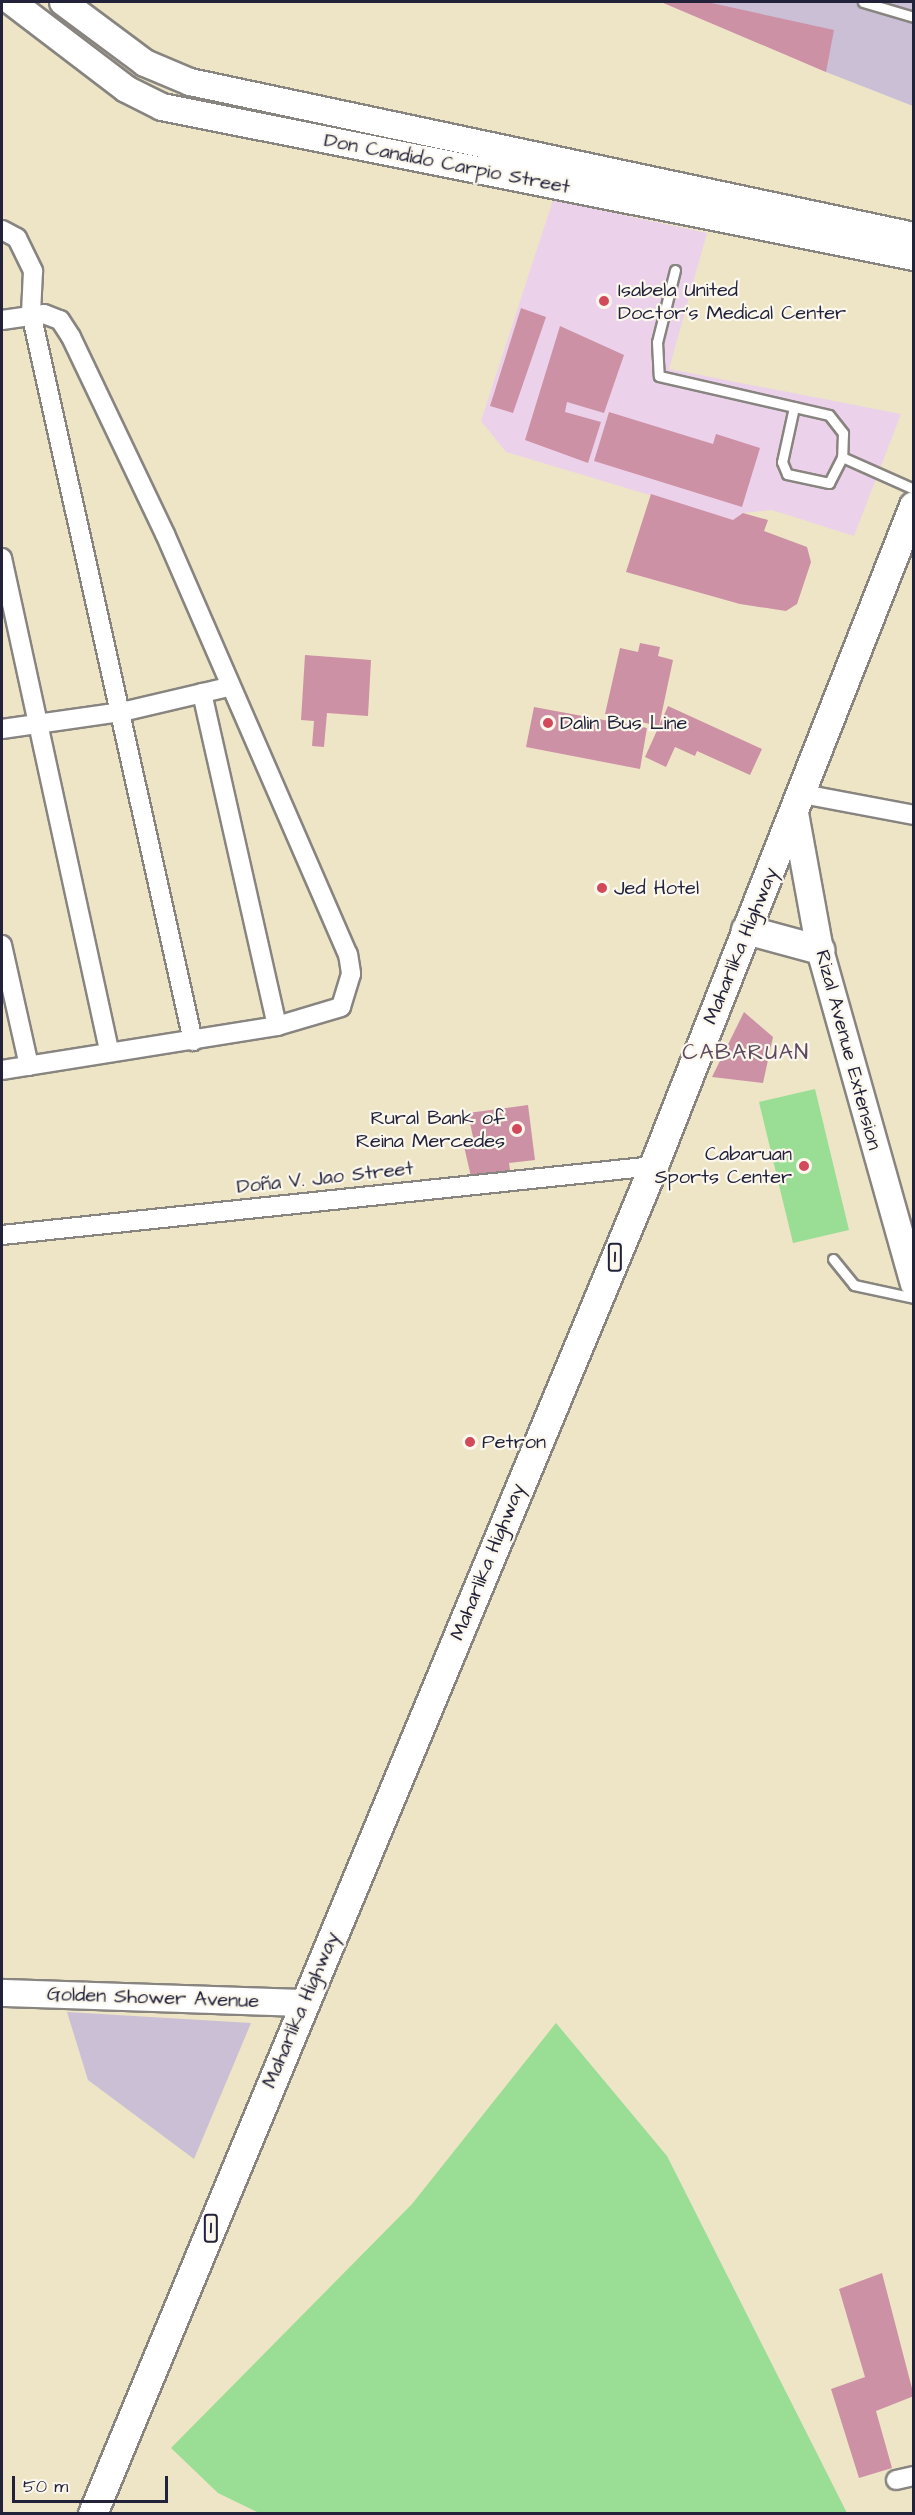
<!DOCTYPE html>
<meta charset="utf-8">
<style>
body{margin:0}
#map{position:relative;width:915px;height:2515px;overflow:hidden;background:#ede5c6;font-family:"Architects Daughter",sans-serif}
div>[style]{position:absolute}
.built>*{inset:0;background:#ecd1ea}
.industrial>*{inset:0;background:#cbbfd5}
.green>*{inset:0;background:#9add95}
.building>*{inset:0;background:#cd91a5}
.roads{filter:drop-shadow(2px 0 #888480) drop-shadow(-2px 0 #888480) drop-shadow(0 2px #888480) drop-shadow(0 -2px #888480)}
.lane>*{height:9px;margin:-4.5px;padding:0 4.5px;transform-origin:4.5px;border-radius:4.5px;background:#fff}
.street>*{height:18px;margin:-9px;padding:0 9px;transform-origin:9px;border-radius:9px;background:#fff}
.secondary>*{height:26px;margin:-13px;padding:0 13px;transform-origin:13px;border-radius:13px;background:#fff}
.primary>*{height:28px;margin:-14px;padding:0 14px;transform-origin:14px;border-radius:14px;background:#fff}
.dots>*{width:16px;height:16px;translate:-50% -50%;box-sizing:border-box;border:3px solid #fbf7ec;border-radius:50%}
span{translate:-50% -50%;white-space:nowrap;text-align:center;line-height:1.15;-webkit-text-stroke:4.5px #fbf7ec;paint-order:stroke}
.shield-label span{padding:2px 4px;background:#fbf7ec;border:2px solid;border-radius:4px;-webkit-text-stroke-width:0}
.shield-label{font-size:18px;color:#22223b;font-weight:700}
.street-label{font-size:20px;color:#22223b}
.poi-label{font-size:20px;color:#22223b}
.left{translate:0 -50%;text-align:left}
.right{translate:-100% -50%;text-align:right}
.quarter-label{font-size:22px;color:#5e4960;letter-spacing:1.5px}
.frame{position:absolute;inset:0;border:3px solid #22223b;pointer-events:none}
.scale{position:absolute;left:12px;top:2476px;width:156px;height:27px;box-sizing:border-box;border:3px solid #22223b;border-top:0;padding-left:8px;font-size:18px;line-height:21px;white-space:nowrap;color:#22223b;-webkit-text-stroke:4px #fbf7ec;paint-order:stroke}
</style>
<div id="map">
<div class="built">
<i style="clip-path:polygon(553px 200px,707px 233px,669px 369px,901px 414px,854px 536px,772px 510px,743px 513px,733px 520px,506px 452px,481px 421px)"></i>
</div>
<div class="industrial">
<i style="clip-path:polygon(664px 2px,913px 2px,913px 106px,826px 72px)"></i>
<i style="clip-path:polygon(67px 2012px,251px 2023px,194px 2159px,88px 2080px)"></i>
</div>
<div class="green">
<i style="clip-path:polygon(815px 1089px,849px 1230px,793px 1243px,759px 1102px)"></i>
<i style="clip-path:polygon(556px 2023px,667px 2156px,847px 2513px,261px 2514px,218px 2493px,171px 2448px,412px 2204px)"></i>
</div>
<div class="building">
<i style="clip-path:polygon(661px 2px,707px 2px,834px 30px,826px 72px)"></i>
<i style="clip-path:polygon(521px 308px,546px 317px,513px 413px,490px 406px)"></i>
<i style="clip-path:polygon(560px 326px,624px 355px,604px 413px,567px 402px,565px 412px,601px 422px,588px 463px,525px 440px)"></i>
<i style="clip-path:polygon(609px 412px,713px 444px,716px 434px,760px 448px,742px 507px,594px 461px)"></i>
<i style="clip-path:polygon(651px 494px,733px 520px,743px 513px,768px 520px,764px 531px,807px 547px,811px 562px,797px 604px,786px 611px,740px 604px,626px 572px)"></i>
<i style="clip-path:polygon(640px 643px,660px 647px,658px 656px,673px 660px,659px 726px,605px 714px,620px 648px,638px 652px)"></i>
<i style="clip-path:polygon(305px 655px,371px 660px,368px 716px,327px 713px,324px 747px,312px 746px,314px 721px,301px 720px)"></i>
<i style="clip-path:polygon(668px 706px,762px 749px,750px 775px,697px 751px,695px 756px,675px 747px,666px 767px,645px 757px)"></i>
<i style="clip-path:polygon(534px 707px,647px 728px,640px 769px,526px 747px)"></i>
<i style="clip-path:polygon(744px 1012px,773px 1037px,763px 1083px,712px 1077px)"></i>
<i style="clip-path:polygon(528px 1105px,535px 1160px,509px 1163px,511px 1177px,472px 1181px,463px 1142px,474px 1142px,468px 1113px)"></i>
<i style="clip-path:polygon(882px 2273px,914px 2396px,876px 2411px,892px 2468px,859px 2478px,831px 2389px,865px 2377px,839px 2289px)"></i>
</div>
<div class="roads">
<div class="lane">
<i style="left:863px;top:2px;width:53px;rotate:16.4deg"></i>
<i style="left:675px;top:270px;width:74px;rotate:104deg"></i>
<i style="left:657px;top:342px;width:34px;rotate:87deg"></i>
<i style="left:659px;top:376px;width:174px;rotate:12.9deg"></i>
<i style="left:829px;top:415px;width:23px;rotate:52deg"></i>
<i style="left:843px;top:433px;width:24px;rotate:92deg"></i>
<i style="left:842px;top:457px;width:79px;rotate:24deg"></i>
<i style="left:794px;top:407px;width:56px;rotate:102.3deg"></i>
<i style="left:782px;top:462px;width:13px;rotate:67deg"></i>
<i style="left:787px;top:474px;width:43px;rotate:12.1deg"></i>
<i style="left:829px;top:483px;width:29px;rotate:-63deg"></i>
<i style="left:833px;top:1259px;width:33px;rotate:51deg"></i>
<i style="left:854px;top:1285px;width:61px;rotate:12.2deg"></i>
</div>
<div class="street">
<i style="left:2px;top:230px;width:17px;rotate:28deg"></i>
<i style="left:17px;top:238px;width:37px;rotate:64deg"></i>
<i style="left:33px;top:271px;width:42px;rotate:92.7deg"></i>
<i style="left:31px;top:313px;width:746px;rotate:77.45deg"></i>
<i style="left:2px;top:320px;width:42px;rotate:-8.1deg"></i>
<i style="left:44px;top:314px;width:17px;rotate:21deg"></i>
<i style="left:60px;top:320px;width:20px;rotate:57deg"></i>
<i style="left:71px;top:337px;width:218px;rotate:64.5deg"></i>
<i style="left:165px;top:534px;width:458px;rotate:66.5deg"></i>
<i style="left:348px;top:954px;width:20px;rotate:81deg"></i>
<i style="left:351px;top:974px;width:34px;rotate:107deg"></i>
<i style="left:341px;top:1007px;width:67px;rotate:163.5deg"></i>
<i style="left:277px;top:1026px;width:278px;rotate:170.9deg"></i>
<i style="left:2px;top:558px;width:504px;rotate:77.73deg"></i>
<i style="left:202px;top:693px;width:341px;rotate:77.3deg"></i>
<i style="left:2px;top:729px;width:121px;rotate:-8.1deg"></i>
<i style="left:122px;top:712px;width:110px;rotate:-13.2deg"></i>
<i style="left:803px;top:794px;width:113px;rotate:10.7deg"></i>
<i style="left:2px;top:945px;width:124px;rotate:77.4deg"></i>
<i style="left:2px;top:1235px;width:656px;rotate:-6.04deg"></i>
<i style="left:896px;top:2480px;width:18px;rotate:-13deg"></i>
</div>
<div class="secondary">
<i style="left:12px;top:2px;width:143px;rotate:37.3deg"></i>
<i style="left:126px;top:89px;width:40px;rotate:26.6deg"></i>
<i style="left:162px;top:107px;width:767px;rotate:11.28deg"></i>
<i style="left:63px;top:2px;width:102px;rotate:36.6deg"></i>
<i style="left:145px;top:63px;width:49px;rotate:22.9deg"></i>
<i style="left:190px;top:82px;width:740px;rotate:12.01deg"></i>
<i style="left:795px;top:813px;width:139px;rotate:79.7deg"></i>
<i style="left:820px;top:950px;width:347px;rotate:74.3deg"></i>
<i style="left:2px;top:1993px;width:302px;rotate:1.9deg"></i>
</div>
<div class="primary">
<i style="left:746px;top:930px;width:77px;rotate:15.1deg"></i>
<i style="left:93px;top:2514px;width:1460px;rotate:-67.4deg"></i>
<i style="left:654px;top:1166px;width:709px;rotate:-68.5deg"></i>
</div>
</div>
<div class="dots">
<i style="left:604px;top:301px;background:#d1495b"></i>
<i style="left:548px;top:723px;background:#d1495b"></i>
<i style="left:602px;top:888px;background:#d1495b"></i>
<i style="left:517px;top:1129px;background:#d1495b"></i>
<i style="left:804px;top:1166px;background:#d1495b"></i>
<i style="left:470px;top:1442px;background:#d1495b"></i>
</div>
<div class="shield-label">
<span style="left:615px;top:1257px">1</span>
<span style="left:211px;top:2228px">1</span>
</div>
<div class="street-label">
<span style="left:447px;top:164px;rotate:11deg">Don Candido Carpio Street</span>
<span style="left:741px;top:946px;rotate:-68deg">Maharlika Highway</span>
<span style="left:848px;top:1050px;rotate:75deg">Rizal Avenue Extension</span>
<span style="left:325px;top:1178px;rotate:-6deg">Doña V. Jao Street</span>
<span style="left:488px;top:1562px;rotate:-68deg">Maharlika Highway</span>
<span style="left:153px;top:1998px;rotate:2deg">Golden Shower Avenue</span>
<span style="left:301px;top:2010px;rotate:-67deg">Maharlika Highway</span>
</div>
<div class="poi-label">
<span class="left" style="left:618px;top:302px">Isabela United<br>Doctor's Medical Center</span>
<span class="left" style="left:560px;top:723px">Dalin Bus Line</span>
<span class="left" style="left:614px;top:888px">Jed Hotel</span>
<span class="right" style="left:505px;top:1130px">Rural Bank of<br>Reina Mercedes</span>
<span class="right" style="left:792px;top:1166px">Cabaruan<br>Sports Center</span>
<span class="left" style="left:482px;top:1442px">Petron</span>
</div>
<div class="quarter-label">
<span style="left:746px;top:1053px">CABARUAN</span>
</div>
<div class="frame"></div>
<div class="scale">50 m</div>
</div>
